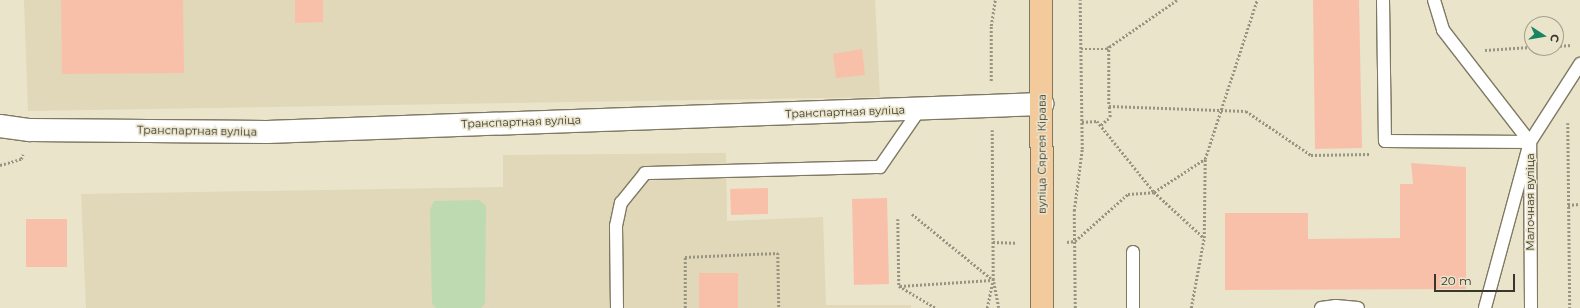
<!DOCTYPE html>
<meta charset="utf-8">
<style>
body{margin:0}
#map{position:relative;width:1580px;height:308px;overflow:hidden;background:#eae4cb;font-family:Montserrat,sans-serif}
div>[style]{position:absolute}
.built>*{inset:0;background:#e0d8b8}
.green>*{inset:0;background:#bddab1}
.building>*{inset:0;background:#f9c0a9}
.path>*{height:2.5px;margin-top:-1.25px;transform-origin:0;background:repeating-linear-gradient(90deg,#989482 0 2px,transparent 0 4px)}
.roads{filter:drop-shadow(1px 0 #7f7963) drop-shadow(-1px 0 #7f7963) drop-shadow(0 1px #7f7963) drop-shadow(0 -1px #7f7963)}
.lane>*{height:12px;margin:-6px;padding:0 6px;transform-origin:6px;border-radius:6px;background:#fff}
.street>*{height:22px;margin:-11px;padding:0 11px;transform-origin:11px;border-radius:11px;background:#fff}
.primary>*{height:22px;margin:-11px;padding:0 11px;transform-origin:11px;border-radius:11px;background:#f2ca9b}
span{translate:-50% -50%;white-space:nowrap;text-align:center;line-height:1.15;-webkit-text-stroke:3px #eae4cb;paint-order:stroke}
.street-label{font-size:11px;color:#39372d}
.north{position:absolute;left:1524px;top:16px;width:40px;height:40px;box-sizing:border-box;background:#eae4cb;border:1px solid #a39f8c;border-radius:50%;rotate:102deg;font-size:11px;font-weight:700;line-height:16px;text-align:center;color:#39372d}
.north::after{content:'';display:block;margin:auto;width:14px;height:18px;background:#198461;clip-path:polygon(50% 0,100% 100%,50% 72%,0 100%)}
.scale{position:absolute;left:1434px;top:274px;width:81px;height:18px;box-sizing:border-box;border:2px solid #39372d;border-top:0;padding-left:5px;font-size:12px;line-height:14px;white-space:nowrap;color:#39372d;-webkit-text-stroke:3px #eae4cb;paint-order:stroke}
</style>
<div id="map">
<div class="built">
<i style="clip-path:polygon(24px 0,875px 0,880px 97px,28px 111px)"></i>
<i style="clip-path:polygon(726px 153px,727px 221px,823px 217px,826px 305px,911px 305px,911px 308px,86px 308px,81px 194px,503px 187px,503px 155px)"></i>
</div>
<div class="green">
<i style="clip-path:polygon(479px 200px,486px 206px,485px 303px,481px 308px,436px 308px,432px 304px,430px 210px,434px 201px)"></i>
</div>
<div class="building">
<i style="clip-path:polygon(61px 0,183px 0,184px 73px,62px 74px)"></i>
<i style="clip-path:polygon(295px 0,323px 0,323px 22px,295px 23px)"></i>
<i style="clip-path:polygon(1313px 0,1359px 0,1362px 148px,1315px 149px)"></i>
<i style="clip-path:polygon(862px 49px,865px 75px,836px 78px,833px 54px)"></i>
<i style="clip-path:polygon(1411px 163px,1466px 167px,1466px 289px,1225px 290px,1225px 213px,1308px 213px,1308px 239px,1400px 238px,1400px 184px,1413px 184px)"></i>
<i style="clip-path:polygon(768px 188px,768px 214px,731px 215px,730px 189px)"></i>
<i style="clip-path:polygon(887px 198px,889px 284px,854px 285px,852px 199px)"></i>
<i style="clip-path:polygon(26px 219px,67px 219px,67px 267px,26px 267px)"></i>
<i style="clip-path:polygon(699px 273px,738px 273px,738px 308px,699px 308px)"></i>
</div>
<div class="path">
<i style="left:1109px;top:46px;width:60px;rotate:90deg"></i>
<i style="left:1109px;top:106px;width:137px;rotate:2.1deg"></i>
<i style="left:1246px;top:111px;width:78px;rotate:34.1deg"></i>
<i style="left:1311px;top:155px;width:60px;rotate:-1deg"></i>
<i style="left:1556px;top:46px;width:16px;rotate:-4deg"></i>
<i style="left:1081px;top:49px;width:25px"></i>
<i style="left:1106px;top:49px;width:86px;rotate:-34.6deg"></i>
<i style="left:1485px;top:50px;width:47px;rotate:-3.7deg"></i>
<i style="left:991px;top:81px;width:55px;rotate:-90deg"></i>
<i style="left:991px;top:26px;width:26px;rotate:-81deg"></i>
<i style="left:1082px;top:122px;width:15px;rotate:-4deg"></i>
<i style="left:1097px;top:121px;width:91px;rotate:51.2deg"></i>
<i style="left:1154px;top:192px;width:68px;rotate:42.6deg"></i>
<i style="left:1568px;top:123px;width:185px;rotate:89.4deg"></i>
<i style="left:1101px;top:125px;width:12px;rotate:-42deg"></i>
<i style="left:1110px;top:117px;width:11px;rotate:-95deg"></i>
<i style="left:0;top:165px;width:22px;rotate:-16deg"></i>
<i style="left:21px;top:159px;width:5px;rotate:-68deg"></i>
<i style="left:1568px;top:205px;width:12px;rotate:-5deg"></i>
<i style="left:912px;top:214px;width:104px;rotate:39.2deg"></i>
<i style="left:993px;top:280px;width:150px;rotate:-90.4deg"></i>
<i style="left:898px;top:219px;width:67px;rotate:89.1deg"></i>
<i style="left:899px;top:286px;width:43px;rotate:30.7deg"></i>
<i style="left:993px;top:242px;width:23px;rotate:2deg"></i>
<i style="left:1067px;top:242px;width:8px;rotate:-7deg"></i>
<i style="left:1075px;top:241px;width:71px;rotate:-41.6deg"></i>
<i style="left:1128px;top:194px;width:26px;rotate:-4deg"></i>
<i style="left:1154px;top:192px;width:61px;rotate:-32.9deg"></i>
<i style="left:1205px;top:159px;width:167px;rotate:-71.9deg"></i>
<i style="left:994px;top:282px;width:26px;rotate:79deg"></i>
<i style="left:900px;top:286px;width:92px;rotate:-3.7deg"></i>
<i style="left:685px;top:308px;width:51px;rotate:-90deg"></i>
<i style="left:685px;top:257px;width:93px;rotate:-2.5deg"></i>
<i style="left:778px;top:253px;width:55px;rotate:89deg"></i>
<i style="left:987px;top:308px;width:29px;rotate:-78deg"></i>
<i style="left:1075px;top:308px;width:97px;rotate:-90.6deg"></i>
<i style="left:1074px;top:211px;width:63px;rotate:-82.6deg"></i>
<i style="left:1082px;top:149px;width:149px;rotate:-90.8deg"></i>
<i style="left:1191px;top:308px;width:71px;rotate:-79.5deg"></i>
<i style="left:1204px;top:238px;width:79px;rotate:-89.3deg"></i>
</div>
<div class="roads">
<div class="lane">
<i style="left:1383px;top:0;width:141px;rotate:89.2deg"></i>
<i style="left:1385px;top:141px;width:145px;rotate:0.4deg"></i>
<i style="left:1434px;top:0;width:31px;rotate:73deg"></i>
<i style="left:1443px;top:30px;width:142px;rotate:52.2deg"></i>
<i style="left:1530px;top:142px;width:172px;rotate:105.2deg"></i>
<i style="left:617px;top:308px;width:82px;rotate:-90.7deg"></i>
<i style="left:616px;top:226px;width:24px;rotate:-78deg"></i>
<i style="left:621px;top:203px;width:38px;rotate:-51deg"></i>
<i style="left:645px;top:173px;width:235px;rotate:-1.5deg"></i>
<i style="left:880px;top:167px;width:70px;rotate:-55.4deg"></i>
<i style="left:1133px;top:308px;width:56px;rotate:-90deg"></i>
<i style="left:1321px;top:308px;width:15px;rotate:-8deg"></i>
<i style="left:1336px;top:306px;width:22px;rotate:5deg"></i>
<i style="left:1531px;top:308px;width:166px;rotate:-90.3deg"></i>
<i style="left:1530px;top:142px;width:93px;rotate:-57.3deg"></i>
</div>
<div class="street">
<i style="left:0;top:126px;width:30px;rotate:8deg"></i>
<i style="left:30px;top:130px;width:237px;rotate:0.5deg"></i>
<i style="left:267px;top:132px;width:776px;rotate:-2.07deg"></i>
</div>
<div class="primary">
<i style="left:1041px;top:0;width:308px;rotate:89.8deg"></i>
</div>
</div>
<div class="street-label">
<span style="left:845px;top:112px;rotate:-2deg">Транспартная вуліца</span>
<span style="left:521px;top:122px;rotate:-2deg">Транспартная вуліца</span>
<span style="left:197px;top:131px;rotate:1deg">Транспартная вуліца</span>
<span style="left:1042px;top:154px;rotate:-90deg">вуліца Сяргея Кірава</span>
<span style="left:1530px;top:202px;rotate:-90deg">Малочная вуліца</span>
</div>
<div class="north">С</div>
<div class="scale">20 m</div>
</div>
